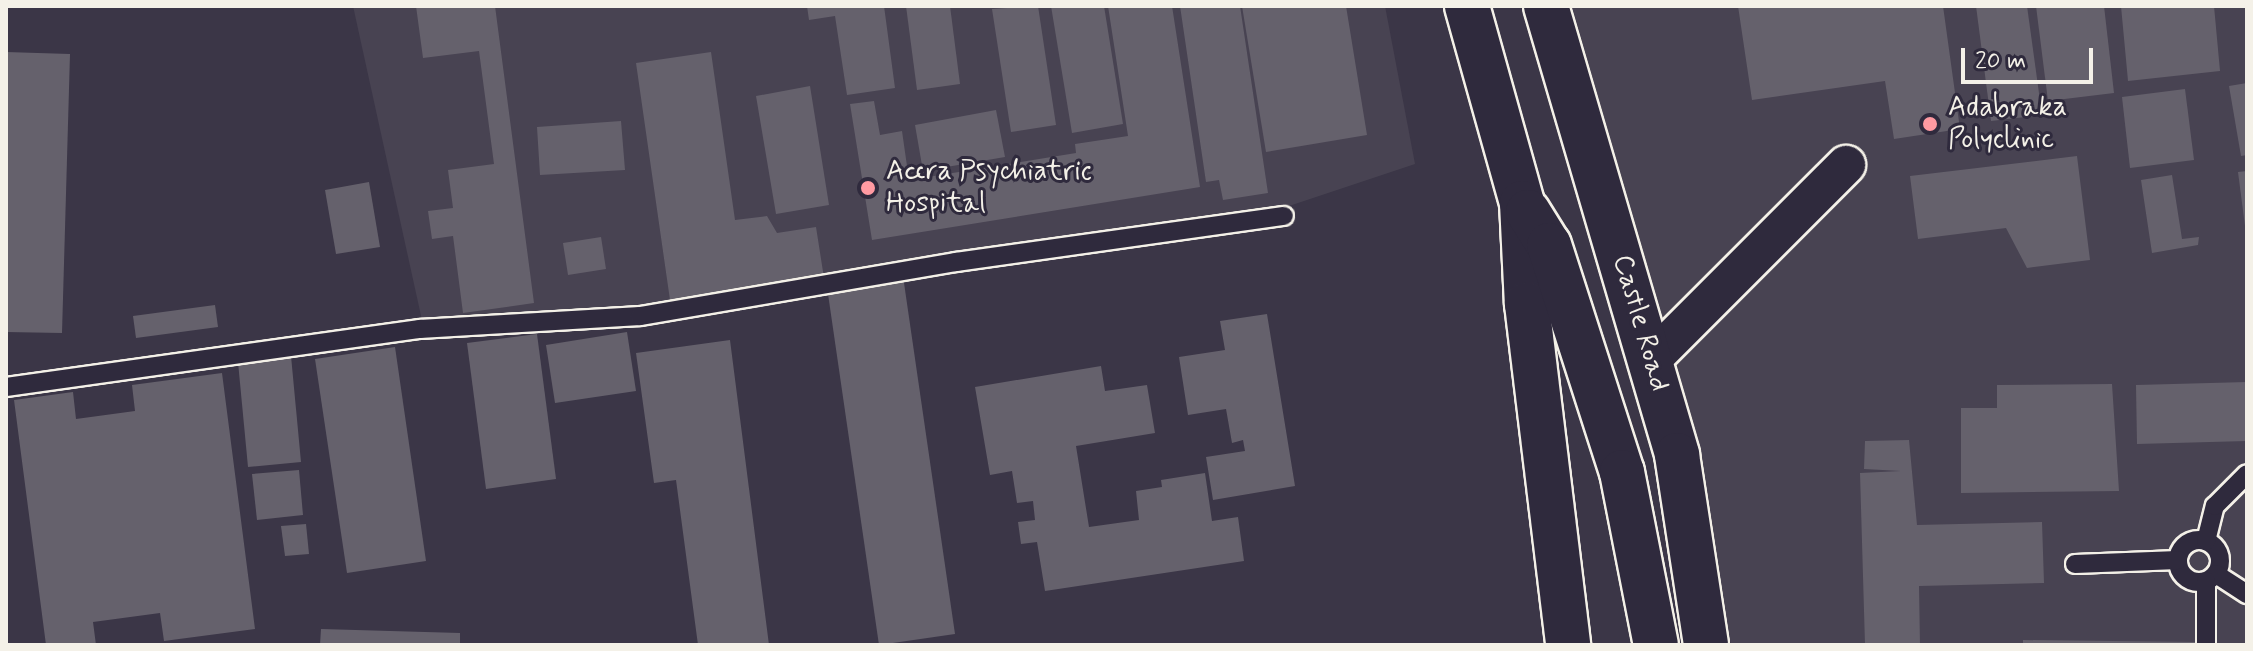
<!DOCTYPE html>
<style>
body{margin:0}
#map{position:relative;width:2253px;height:651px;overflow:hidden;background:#3b3647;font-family:Mynerve,sans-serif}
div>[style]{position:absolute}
.built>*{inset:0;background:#484352}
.building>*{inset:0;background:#65616c}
.roads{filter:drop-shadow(2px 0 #f4f1e8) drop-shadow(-2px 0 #f4f1e8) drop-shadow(0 2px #f4f1e8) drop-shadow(0 -2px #f4f1e8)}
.service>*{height:18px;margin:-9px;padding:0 9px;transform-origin:9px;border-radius:9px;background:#2f2a3d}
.service>.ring{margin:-9px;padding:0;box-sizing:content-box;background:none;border:18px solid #2f2a3d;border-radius:50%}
.minor>*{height:38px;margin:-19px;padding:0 19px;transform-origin:19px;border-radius:19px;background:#2f2a3d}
.secondary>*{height:44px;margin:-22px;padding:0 22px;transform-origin:22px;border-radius:22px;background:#2f2a3d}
.dots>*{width:22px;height:22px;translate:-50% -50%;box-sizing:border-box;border:4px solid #2f2a3d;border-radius:50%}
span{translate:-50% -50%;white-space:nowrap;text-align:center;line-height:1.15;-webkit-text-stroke:6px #2f2a3d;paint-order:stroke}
.poi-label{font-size:28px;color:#f4f1e8}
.left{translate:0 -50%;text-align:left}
.street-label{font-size:28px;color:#f4f1e8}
.frame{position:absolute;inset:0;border:8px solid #f4f1e8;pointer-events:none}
.scale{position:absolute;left:1961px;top:48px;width:132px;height:36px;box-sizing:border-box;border:4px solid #f4f1e8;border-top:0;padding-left:10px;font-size:24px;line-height:28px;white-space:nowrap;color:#f4f1e8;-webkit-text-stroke:6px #2f2a3d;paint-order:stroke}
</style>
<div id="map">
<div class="built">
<i style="clip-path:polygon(353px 6px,1385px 6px,1415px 164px,1274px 211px,782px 295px,425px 334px)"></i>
<i style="clip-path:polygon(1572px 6px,2247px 6px,2247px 645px,1731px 645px,1677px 372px)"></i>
</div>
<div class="building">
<i style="clip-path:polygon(416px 6px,495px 6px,534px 303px,463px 313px,453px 236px,432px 239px,428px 211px,453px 208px,448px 170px,494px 164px,479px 51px,423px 58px)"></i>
<i style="clip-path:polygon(807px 6px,884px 6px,895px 88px,847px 95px,835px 16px,809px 20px)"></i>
<i style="clip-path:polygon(906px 6px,950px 6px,960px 84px,917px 90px)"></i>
<i style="clip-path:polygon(1038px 6px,1056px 125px,1011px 132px,992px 9px)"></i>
<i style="clip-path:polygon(1051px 6px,1104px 6px,1123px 124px,1072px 133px)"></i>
<i style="clip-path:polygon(1108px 6px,1172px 6px,1200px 187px,872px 240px,850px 104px,874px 101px,880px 135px,902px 131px,909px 180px,1076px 153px,1075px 144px,1128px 136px)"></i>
<i style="clip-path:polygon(1180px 6px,1240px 6px,1268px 193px,1223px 200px,1219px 180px,1206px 182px)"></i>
<i style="clip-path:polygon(1242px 6px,1346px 6px,1367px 135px,1266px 152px)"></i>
<i style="clip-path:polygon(1738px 6px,1943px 6px,1960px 129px,1894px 139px,1885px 81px,1752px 100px)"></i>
<i style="clip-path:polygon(1976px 6px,2027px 6px,2042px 115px,1991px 121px)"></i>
<i style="clip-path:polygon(2036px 6px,2104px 6px,2114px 93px,2048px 101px)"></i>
<i style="clip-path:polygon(2121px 6px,2214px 6px,2220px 71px,2128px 81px)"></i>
<i style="clip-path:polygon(6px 52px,70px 54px,62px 333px,6px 332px)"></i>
<i style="clip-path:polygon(711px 52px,735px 220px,767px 216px,777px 233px,816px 227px,824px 278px,670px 300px,636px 63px)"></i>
<i style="clip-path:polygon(2247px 83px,2247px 155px,2241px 156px,2229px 86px)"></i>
<i style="clip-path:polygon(810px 86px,829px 205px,776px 214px,756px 96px)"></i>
<i style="clip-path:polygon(2185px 89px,2194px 160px,2130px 168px,2122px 97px)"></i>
<i style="clip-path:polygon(996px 110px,1005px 157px,923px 171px,915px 125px)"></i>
<i style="clip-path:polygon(621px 121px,625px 170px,540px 175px,537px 127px)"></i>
<i style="clip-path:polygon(2077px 156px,2090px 260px,2027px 268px,2006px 228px,1918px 239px,1910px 176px)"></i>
<i style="clip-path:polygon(2247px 171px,2247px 225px,2245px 226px,2238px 172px)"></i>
<i style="clip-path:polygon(2172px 175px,2182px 239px,2199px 237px,2198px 245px,2152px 253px,2141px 180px)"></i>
<i style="clip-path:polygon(369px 182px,380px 247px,336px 254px,325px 190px)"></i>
<i style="clip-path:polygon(601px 237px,606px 269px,568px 275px,563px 243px)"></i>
<i style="clip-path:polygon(903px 276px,955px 634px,879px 645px,827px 287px)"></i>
<i style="clip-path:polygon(215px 305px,218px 327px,136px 338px,133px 316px)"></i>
<i style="clip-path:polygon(1267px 314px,1295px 486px,1213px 500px,1206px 457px,1245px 451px,1243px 440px,1232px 443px,1226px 409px,1188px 415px,1179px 357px,1225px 350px,1220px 321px)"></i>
<i style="clip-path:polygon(627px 332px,636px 391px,555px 403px,546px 345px)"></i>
<i style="clip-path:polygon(537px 334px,556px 479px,486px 489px,467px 343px)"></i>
<i style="clip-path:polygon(730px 340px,769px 645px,698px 645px,676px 480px,654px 483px,636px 353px)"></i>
<i style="clip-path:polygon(395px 347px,426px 561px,347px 573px,315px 359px)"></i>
<i style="clip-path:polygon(291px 356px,301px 462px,248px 467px,238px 362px)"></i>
<i style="clip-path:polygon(1101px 366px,1105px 391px,1147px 385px,1155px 433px,1076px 446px,1089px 527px,1139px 520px,1136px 491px,1162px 487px,1161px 480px,1205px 473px,1212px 521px,1238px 517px,1244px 561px,1045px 591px,1037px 542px,1021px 544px,1018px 522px,1035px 520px,1033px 501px,1017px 503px,1012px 471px,990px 475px,975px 387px)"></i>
<i style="clip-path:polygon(222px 373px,255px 629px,164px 641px,160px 613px,93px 622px,96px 645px,46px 645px,14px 400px,73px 392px,76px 419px,135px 411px,132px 385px)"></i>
<i style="clip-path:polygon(2247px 382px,2247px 441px,2137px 444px,2136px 385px)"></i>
<i style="clip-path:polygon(2112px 384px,2119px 491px,1961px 493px,1961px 408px,1997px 408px,1997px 385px)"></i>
<i style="clip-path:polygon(1909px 440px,1917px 525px,2042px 522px,2044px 583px,1919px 586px,1920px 645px,1865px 645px,1860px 473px,1901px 471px,1864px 469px,1865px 441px)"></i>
<i style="clip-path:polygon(299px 470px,303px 515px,257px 520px,252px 474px)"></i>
<i style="clip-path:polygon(306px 524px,309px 554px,285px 556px,281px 526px)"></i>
<i style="clip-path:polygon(321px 629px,460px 633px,460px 645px,320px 645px)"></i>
<i style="clip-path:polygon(2023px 640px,2196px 642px,2196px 645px,2023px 645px)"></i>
</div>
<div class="roads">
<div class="service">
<i style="left:6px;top:387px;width:418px;rotate:-8deg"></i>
<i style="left:420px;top:329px;width:220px;rotate:-3.4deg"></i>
<i style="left:640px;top:316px;width:321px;rotate:-9.7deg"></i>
<i style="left:956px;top:262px;width:331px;rotate:-8deg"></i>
<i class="ring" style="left:2178px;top:540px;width:24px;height:24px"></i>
<i style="left:2206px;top:541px;width:36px;rotate:-76deg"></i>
<i style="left:2215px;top:506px;width:45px;rotate:-45deg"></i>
<i style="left:2075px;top:564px;width:103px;rotate:-2.2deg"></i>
<i style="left:2216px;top:574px;width:37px;rotate:33deg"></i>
<i style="left:2206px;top:581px;width:64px;rotate:90deg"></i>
</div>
<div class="minor">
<i style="left:1651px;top:360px;width:276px;rotate:-45deg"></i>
</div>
<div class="secondary">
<i style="left:1467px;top:6px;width:205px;rotate:74.4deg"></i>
<i style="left:1522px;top:203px;width:101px;rotate:87.2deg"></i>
<i style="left:1527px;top:304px;width:343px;rotate:83.1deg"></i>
<i style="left:1546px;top:6px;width:468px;rotate:73.7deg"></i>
<i style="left:1677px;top:455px;width:192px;rotate:81.3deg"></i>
<i style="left:1528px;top:212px;width:39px;rotate:58deg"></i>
<i style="left:1549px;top:245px;width:238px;rotate:72.2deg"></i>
<i style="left:1622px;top:472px;width:176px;rotate:78.9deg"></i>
</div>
</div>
<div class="dots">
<i style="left:1930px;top:124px;background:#ff9aa2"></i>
<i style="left:868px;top:188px;background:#ff9aa2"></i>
</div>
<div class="poi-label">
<span class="left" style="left:1948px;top:124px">Adabraka<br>Polyclinic</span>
<span class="left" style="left:886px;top:188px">Accra Psychiatric<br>Hospital</span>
</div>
<div class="street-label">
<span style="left:1640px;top:323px;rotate:74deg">Castle Road</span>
</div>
<div class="frame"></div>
<div class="scale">20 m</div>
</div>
